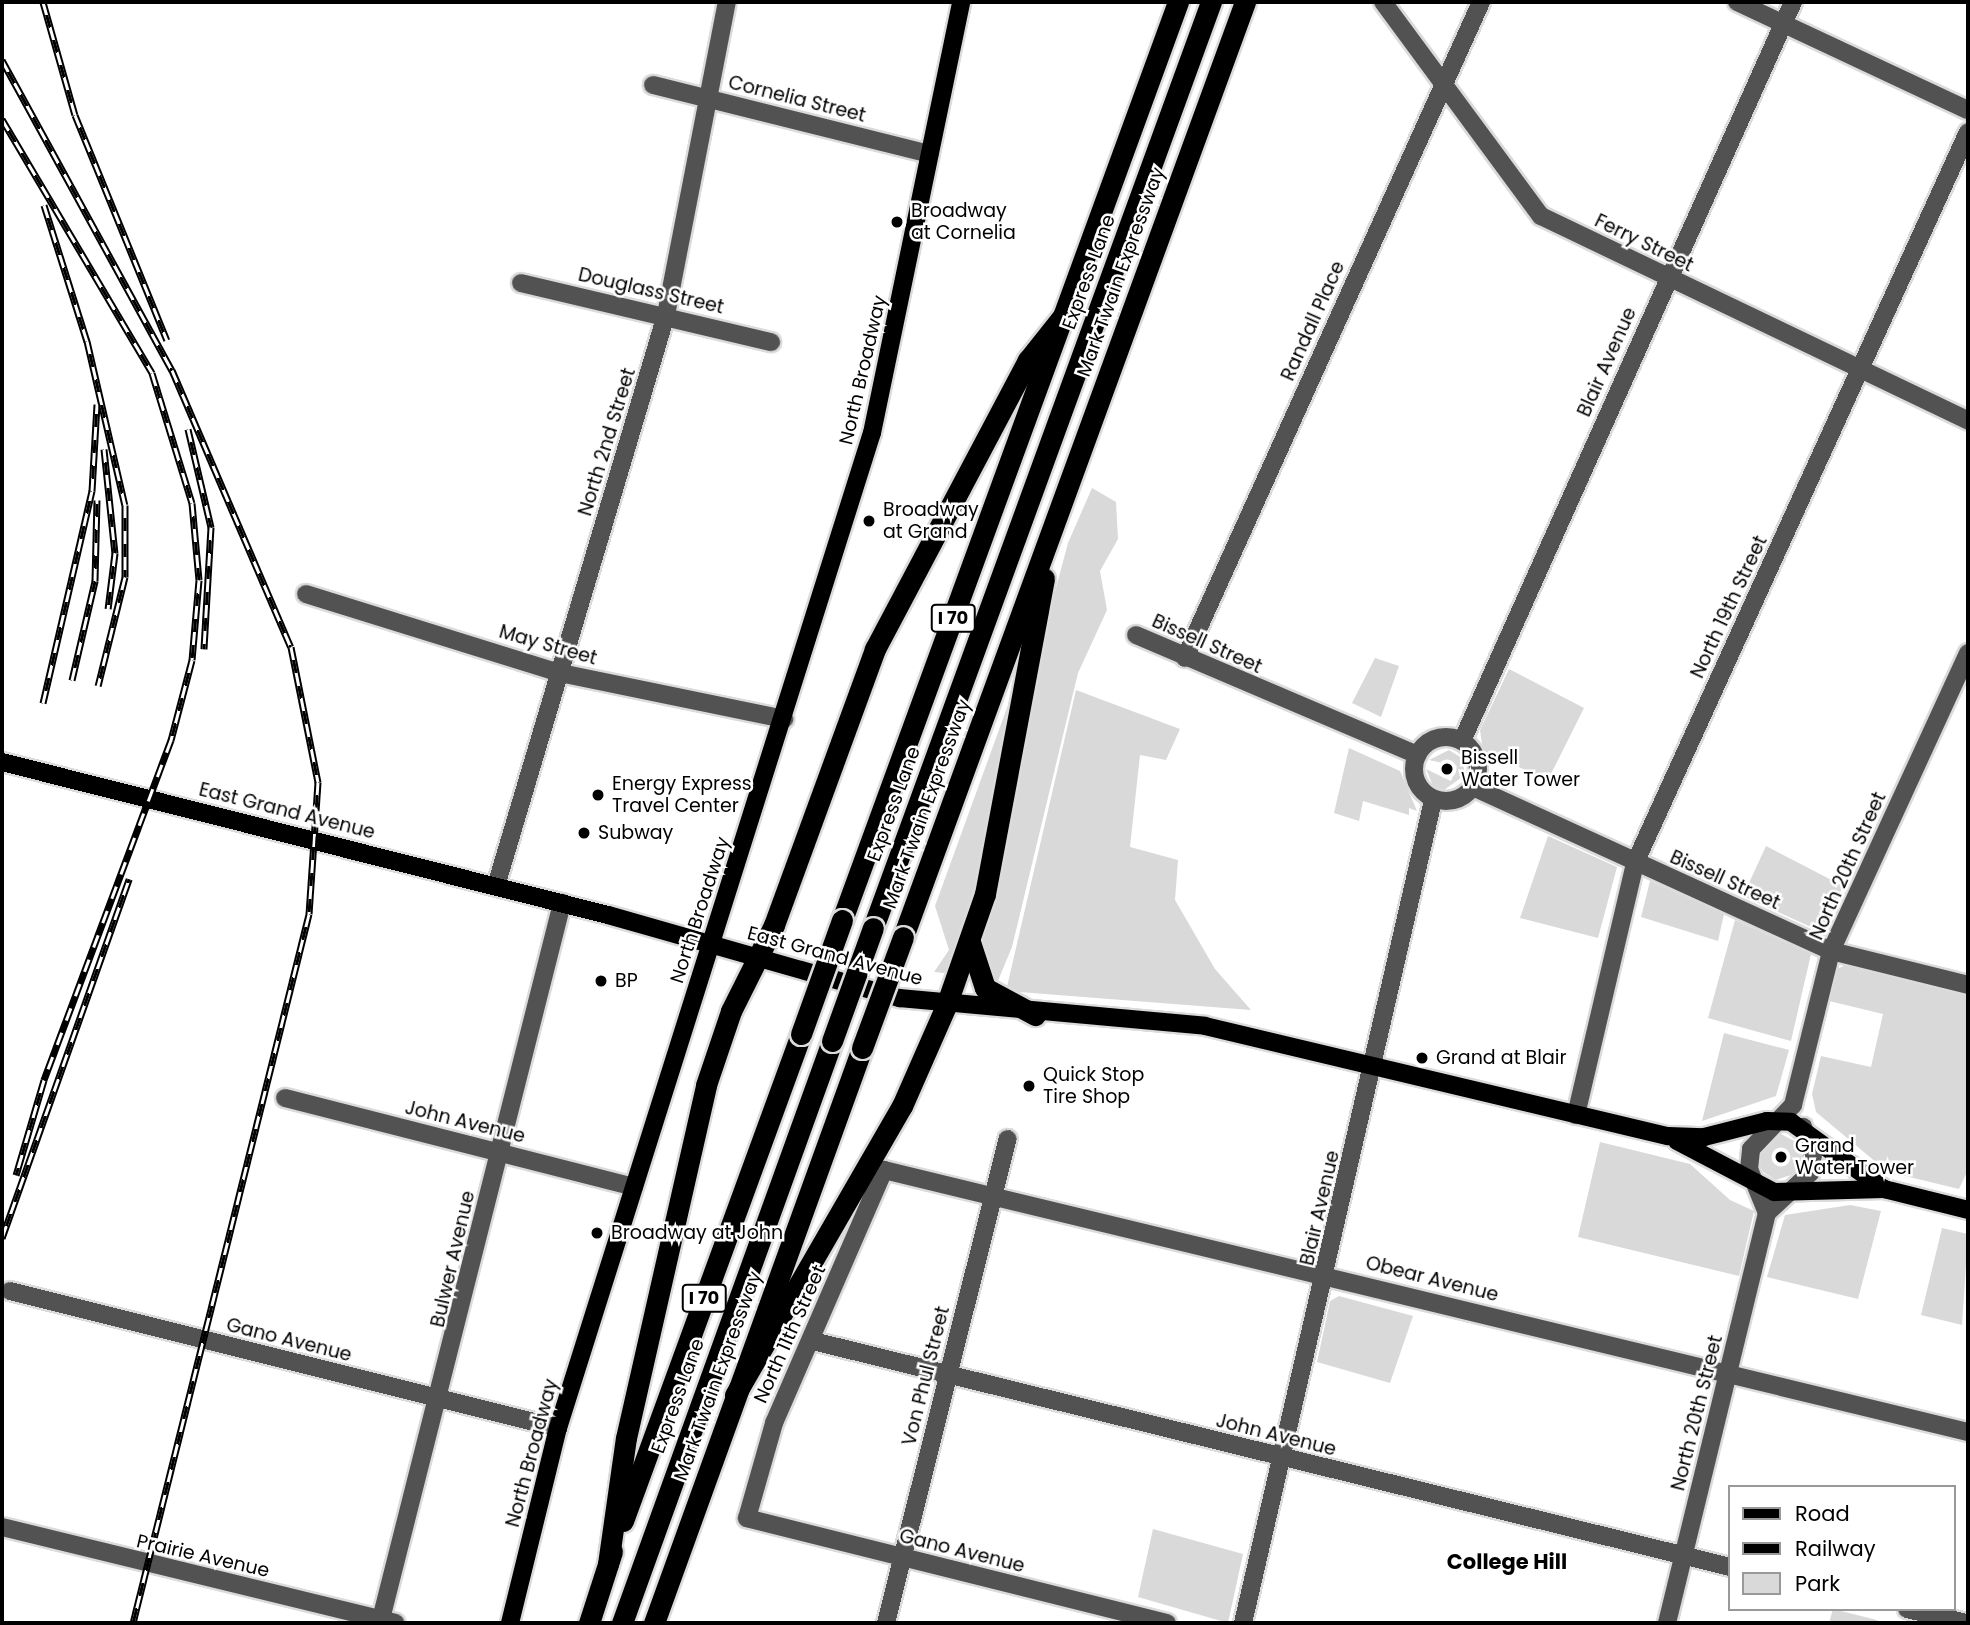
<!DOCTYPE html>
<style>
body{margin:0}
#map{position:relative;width:1970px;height:1625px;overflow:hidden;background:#fff;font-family:Poppins,sans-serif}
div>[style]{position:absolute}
.green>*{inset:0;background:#d9d9d9}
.roads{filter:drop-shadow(2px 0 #dbdbdb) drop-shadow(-2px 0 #dbdbdb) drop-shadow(0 2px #dbdbdb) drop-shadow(0 -2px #dbdbdb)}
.minor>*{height:18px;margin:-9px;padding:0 9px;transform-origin:9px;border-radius:9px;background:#525252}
.minor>.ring{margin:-9px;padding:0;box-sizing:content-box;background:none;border:18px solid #525252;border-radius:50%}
.major>*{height:18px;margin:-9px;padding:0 9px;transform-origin:9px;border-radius:9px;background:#000}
.highway>*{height:21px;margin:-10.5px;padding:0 10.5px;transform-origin:10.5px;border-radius:10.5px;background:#000}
.rail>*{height:7px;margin-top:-3.5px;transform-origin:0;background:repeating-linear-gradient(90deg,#fff 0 13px,#000 0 26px);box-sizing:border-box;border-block:2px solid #000}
.bridges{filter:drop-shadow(2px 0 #dbdbdb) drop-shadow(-2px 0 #dbdbdb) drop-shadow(0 2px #dbdbdb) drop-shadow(0 -2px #dbdbdb)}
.highway-bridge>*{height:21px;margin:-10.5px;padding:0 10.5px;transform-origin:10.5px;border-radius:10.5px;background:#000}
.dots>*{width:19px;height:19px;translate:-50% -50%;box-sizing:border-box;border:4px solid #fff;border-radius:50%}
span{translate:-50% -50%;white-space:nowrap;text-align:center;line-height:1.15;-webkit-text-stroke:5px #fff;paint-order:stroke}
.shield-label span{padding:2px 5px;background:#fff;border:2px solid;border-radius:5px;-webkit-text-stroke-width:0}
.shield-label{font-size:18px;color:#000;font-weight:700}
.street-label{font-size:19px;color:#000}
.poi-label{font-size:19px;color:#000}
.left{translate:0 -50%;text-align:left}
.neighbourhood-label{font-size:21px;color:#000;font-weight:700}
.frame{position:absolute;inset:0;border:4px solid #000;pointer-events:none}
.legend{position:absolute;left:1728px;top:1485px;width:228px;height:126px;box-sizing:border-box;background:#fff;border:2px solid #999;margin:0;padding:9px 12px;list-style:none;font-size:21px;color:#000}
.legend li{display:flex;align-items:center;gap:14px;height:35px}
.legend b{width:35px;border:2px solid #999}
</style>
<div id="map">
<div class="green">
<i style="clip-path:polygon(1092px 488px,1116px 502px,1118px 539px,1100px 571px,1107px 610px,1078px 673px,1012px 947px,995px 988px,978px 940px,990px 913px,1029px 689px,1068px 543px)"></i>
<i style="clip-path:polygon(1375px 658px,1399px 666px,1381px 717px,1352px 703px)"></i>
<i style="clip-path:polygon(1509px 669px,1584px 708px,1548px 780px,1483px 751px,1480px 730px)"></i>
<i style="clip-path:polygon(1020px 672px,982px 875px,958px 956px,944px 973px,934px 972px,949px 950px,935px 906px)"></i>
<i style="clip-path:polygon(1076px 690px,1180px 729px,1166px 760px,1140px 755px,1130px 847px,1178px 860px,1175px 900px,1215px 969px,1251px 1010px,1006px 991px)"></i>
<i style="clip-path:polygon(1349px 748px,1400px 771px,1417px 811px,1409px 808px,1409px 815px,1363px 801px,1359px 821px,1334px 813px)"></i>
<i style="clip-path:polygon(1449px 750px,1462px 758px,1465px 775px,1444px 790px,1433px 786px,1426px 769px,1451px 781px,1457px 766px,1429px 760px)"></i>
<i style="clip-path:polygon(1548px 836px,1617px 867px,1598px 938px,1520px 918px)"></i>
<i style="clip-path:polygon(1766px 846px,1843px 886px,1822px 932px,1743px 896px)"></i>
<i style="clip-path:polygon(1650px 881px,1724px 914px,1718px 941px,1641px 917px)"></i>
<i style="clip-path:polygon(1735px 920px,1811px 954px,1791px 1041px,1708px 1018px)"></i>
<i style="clip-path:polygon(1846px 965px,1968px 995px,1968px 1170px,1959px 1189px,1876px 1169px,1877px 1163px,1816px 1112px,1812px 1094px,1821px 1056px,1871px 1067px,1883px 1014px,1829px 1001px,1837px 969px)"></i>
<i style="clip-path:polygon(1724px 1033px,1789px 1050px,1776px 1096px,1702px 1121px)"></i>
<i style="clip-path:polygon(1781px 1134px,1800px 1144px,1803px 1159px,1797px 1173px,1776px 1180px,1763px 1172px,1757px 1158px)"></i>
<i style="clip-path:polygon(1600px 1142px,1690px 1164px,1730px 1200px,1754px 1211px,1739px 1276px,1578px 1237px)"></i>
<i style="clip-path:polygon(1850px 1205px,1881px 1211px,1858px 1299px,1767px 1277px,1785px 1215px)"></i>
<i style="clip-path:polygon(1942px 1228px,1968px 1234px,1962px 1325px,1921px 1315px)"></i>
<i style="clip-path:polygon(1339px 1296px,1413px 1316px,1390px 1383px,1317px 1362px,1330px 1301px)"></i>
<i style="clip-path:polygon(1153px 1529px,1243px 1554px,1228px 1623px,1138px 1597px)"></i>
<i style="clip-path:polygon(1833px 1609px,1877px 1620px,1876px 1623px,1829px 1623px)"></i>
</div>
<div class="roads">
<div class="minor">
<i style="left:1383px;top:2px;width:266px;rotate:53.6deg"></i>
<i style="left:1541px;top:216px;width:474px;rotate:25.6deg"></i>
<i style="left:1737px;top:2px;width:255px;rotate:25.1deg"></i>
<i style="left:653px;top:85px;width:285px;rotate:14deg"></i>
<i style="left:521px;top:283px;width:257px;rotate:13.3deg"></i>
<i style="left:306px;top:594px;width:266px;rotate:17.3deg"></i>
<i style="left:560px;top:673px;width:229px;rotate:11.6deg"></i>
<i style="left:1136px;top:635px;width:306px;rotate:23.1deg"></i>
<i style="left:1185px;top:658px;width:720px;rotate:-65.71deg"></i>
<i class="ring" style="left:1414px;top:737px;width:46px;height:46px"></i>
<i style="left:1462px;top:741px;width:810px;rotate:-65.87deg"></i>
<i style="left:1473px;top:787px;width:394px;rotate:24.6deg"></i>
<i style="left:1831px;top:951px;width:141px;rotate:13.9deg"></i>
<i style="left:496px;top:886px;width:596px;rotate:-73.42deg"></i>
<i style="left:666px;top:315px;width:319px;rotate:-79deg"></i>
<i style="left:285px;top:1098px;width:360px;rotate:14.3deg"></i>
<i style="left:1576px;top:1115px;width:259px;rotate:-76.8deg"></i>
<i style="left:1635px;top:863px;width:803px;rotate:-65.51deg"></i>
<i style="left:1767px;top:1213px;width:48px;rotate:-112.2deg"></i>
<i style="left:1749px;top:1169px;width:20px;rotate:-84deg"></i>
<i style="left:1751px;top:1149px;width:61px;rotate:-46.3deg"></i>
<i style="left:1793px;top:1105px;width:159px;rotate:-76.1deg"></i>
<i style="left:1831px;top:951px;width:328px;rotate:-65.3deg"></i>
<i style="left:10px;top:1291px;width:565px;rotate:14.04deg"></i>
<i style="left:813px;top:1341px;width:944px;rotate:13.84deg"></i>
<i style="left:2px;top:1527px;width:405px;rotate:13.7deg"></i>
<i style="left:1907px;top:1609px;width:61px;rotate:13.3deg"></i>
<i style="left:380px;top:1623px;width:743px;rotate:-75.81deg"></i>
<i style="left:886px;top:1623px;width:499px;rotate:-75.9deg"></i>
<i style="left:1167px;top:1623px;width:433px;rotate:-166deg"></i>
<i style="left:747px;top:1518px;width:99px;rotate:-74.1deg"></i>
<i style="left:774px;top:1423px;width:276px;rotate:-66.5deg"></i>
<i style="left:884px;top:1170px;width:1115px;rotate:13.59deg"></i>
<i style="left:1243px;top:1623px;width:844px;rotate:-76.99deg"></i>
<i style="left:1667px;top:1623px;width:422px;rotate:-76.3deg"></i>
<i style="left:1767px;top:1213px;width:59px;rotate:-42.9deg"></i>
<i style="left:1810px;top:1173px;width:19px;rotate:-81deg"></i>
<i style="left:1813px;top:1154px;width:29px;rotate:-110deg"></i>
</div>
<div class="major">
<i style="left:2px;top:762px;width:625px;rotate:14.17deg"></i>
<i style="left:608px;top:915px;width:304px;rotate:15.9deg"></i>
<i style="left:900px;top:998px;width:306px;rotate:5.2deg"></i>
<i style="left:1205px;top:1026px;width:476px;rotate:13.4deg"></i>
<i style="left:1668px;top:1136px;width:36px;rotate:2deg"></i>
<i style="left:1704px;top:1137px;width:65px;rotate:-14.3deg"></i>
<i style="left:1767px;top:1121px;width:24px;rotate:2deg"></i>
<i style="left:1791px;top:1122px;width:115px;rotate:35.8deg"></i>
<i style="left:1677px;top:1141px;width:110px;rotate:27.7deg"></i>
<i style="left:1774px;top:1192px;width:110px;rotate:-1.6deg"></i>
<i style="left:1884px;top:1189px;width:87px;rotate:14deg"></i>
<i style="left:510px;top:1623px;width:201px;rotate:-76.2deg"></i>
<i style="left:558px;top:1428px;width:1043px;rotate:-72.49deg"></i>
<i style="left:872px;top:433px;width:440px;rotate:-78.3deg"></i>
</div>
<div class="highway">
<i style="left:842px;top:920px;width:978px;rotate:-69.9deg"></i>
<i style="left:873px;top:928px;width:986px;rotate:-69.95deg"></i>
<i style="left:903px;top:937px;width:996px;rotate:-69.91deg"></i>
<i style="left:970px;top:942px;width:48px;rotate:71.9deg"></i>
<i style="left:985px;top:988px;width:57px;rotate:28.4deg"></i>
<i style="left:735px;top:1395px;width:334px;rotate:-60deg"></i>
<i style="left:902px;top:1106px;width:109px;rotate:-66.3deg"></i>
<i style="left:946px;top:1006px;width:119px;rotate:-70.8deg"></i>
<i style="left:985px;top:894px;width:321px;rotate:-79.4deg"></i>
<i style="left:623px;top:1521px;width:519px;rotate:-69.92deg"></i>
<i style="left:608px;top:1564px;width:127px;rotate:-81.9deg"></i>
<i style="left:626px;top:1438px;width:362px;rotate:-77.2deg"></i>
<i style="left:706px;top:1085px;width:78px;rotate:-71.3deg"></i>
<i style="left:731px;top:1011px;width:96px;rotate:-63.4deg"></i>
<i style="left:774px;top:925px;width:294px;rotate:-69.9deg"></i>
<i style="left:875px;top:649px;width:327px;rotate:-62.1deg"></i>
<i style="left:1028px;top:360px;width:56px;rotate:-51.5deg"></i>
<i style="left:589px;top:1623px;width:75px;rotate:-72.1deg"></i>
<i style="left:622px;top:1623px;width:619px;rotate:-70.16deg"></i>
<i style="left:654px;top:1623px;width:611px;rotate:-70.11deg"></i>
</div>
</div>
<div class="rail">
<i style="left:43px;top:2px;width:117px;rotate:74.2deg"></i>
<i style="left:75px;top:115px;width:243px;rotate:67.8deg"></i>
<i style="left:2px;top:60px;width:354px;rotate:61.3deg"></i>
<i style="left:172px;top:370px;width:301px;rotate:66.8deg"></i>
<i style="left:291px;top:647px;width:138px;rotate:78.7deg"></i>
<i style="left:318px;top:782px;width:132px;rotate:93.9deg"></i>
<i style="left:309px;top:914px;width:731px;rotate:103.94deg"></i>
<i style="left:2px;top:119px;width:295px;rotate:59.4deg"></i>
<i style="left:152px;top:373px;width:136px;rotate:72.9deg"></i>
<i style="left:192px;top:503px;width:77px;rotate:84.8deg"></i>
<i style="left:199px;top:580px;width:80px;rotate:95deg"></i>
<i style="left:192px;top:660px;width:83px;rotate:104.7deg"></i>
<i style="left:171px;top:740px;width:363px;rotate:110.5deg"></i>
<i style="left:44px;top:1080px;width:99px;rotate:106.4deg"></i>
<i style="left:44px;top:205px;width:143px;rotate:72.5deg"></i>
<i style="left:87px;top:341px;width:168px;rotate:77deg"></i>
<i style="left:125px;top:505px;width:72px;rotate:90deg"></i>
<i style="left:125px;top:577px;width:112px;rotate:103.9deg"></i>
<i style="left:188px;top:429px;width:101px;rotate:76.8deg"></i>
<i style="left:211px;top:527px;width:122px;rotate:93.3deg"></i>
<i style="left:104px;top:449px;width:105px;rotate:84deg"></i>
<i style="left:115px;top:553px;width:56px;rotate:97.1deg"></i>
<i style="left:72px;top:680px;width:102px;rotate:-76.9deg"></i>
<i style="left:95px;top:581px;width:81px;rotate:-88.6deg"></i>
<i style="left:43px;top:703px;width:218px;rotate:-77deg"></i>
<i style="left:92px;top:491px;width:87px;rotate:-86.7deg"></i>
<i style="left:2px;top:1238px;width:381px;rotate:-70.5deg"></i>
</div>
<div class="bridges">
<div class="highway-bridge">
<i style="left:801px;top:1034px;width:121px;rotate:-70.2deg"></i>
<i style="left:832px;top:1041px;width:120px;rotate:-70.1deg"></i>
<i style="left:862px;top:1048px;width:118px;rotate:-69.7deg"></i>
</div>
</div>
<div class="dots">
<i style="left:897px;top:222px;background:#000"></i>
<i style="left:869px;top:521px;background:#000"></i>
<i style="left:1447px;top:769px;background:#000"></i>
<i style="left:598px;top:795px;background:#000"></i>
<i style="left:584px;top:833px;background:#000"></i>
<i style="left:601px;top:981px;background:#000"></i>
<i style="left:1422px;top:1058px;background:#000"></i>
<i style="left:1029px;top:1086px;background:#000"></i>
<i style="left:1781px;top:1157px;background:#000"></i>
<i style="left:597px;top:1233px;background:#000"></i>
</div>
<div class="shield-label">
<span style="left:953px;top:618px">I 70</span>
<span style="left:704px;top:1298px">I 70</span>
</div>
<div class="street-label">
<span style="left:797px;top:99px;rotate:14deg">Cornelia Street</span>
<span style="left:1644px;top:243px;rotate:26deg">Ferry Street</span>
<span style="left:1089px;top:272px;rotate:-70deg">Express Lane</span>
<span style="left:1121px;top:272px;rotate:-70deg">Mark Twain Expressway</span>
<span style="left:651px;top:291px;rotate:13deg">Douglass Street</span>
<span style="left:1313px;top:321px;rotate:-66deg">Randall Place</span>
<span style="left:1607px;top:362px;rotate:-66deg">Blair Avenue</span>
<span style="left:863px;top:370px;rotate:-77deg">North Broadway</span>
<span style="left:607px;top:442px;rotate:-73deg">North 2nd Street</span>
<span style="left:1729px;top:607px;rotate:-65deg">North 19th Street</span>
<span style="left:1207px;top:644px;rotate:24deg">Bissell Street</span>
<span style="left:548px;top:645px;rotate:16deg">May Street</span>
<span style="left:894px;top:804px;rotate:-70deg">Express Lane</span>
<span style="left:927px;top:804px;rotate:-70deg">Mark Twain Expressway</span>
<span style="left:287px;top:811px;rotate:14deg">East Grand Avenue</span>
<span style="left:1848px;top:866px;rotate:-66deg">North 20th Street</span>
<span style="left:1725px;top:880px;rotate:24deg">Bissell Street</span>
<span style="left:700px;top:910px;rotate:-72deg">North Broadway</span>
<span style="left:835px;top:956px;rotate:15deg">East Grand Avenue</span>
<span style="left:465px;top:1122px;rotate:14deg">John Avenue</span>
<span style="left:1320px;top:1208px;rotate:-77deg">Blair Avenue</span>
<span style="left:453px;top:1259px;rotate:-77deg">Bulwer Avenue</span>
<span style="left:1432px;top:1279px;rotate:14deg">Obear Avenue</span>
<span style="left:790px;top:1334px;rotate:-66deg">North 11th Street</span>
<span style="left:289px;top:1340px;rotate:14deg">Gano Avenue</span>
<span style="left:718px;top:1376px;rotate:-70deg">Mark Twain Expressway</span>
<span style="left:926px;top:1376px;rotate:-76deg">Von Phul Street</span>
<span style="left:678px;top:1396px;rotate:-70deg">Express Lane</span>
<span style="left:1697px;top:1413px;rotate:-76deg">North 20th Street</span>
<span style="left:1276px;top:1435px;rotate:14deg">John Avenue</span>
<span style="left:532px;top:1453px;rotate:-75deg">North Broadway</span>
<span style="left:962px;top:1551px;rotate:14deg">Gano Avenue</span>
<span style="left:203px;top:1556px;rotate:13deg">Prairie Avenue</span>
</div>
<div class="poi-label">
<span class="left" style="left:911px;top:222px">Broadway<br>at Cornelia</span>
<span class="left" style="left:883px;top:521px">Broadway<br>at Grand</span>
<span class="left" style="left:1461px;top:769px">Bissell<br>Water Tower</span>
<span class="left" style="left:612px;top:795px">Energy Express<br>Travel Center</span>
<span class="left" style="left:598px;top:833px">Subway</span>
<span class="left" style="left:615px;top:981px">BP</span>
<span class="left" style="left:1436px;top:1058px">Grand at Blair</span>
<span class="left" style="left:1043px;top:1086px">Quick Stop<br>Tire Shop</span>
<span class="left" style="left:1795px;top:1157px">Grand<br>Water Tower</span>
<span class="left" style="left:611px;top:1233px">Broadway at John</span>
</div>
<div class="neighbourhood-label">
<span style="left:1507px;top:1562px">College Hill</span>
</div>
<div class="frame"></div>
<ul class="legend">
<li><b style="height:9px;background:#000"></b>Road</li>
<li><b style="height:9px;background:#000"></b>Railway</li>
<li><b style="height:19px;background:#d9d9d9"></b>Park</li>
</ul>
</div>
